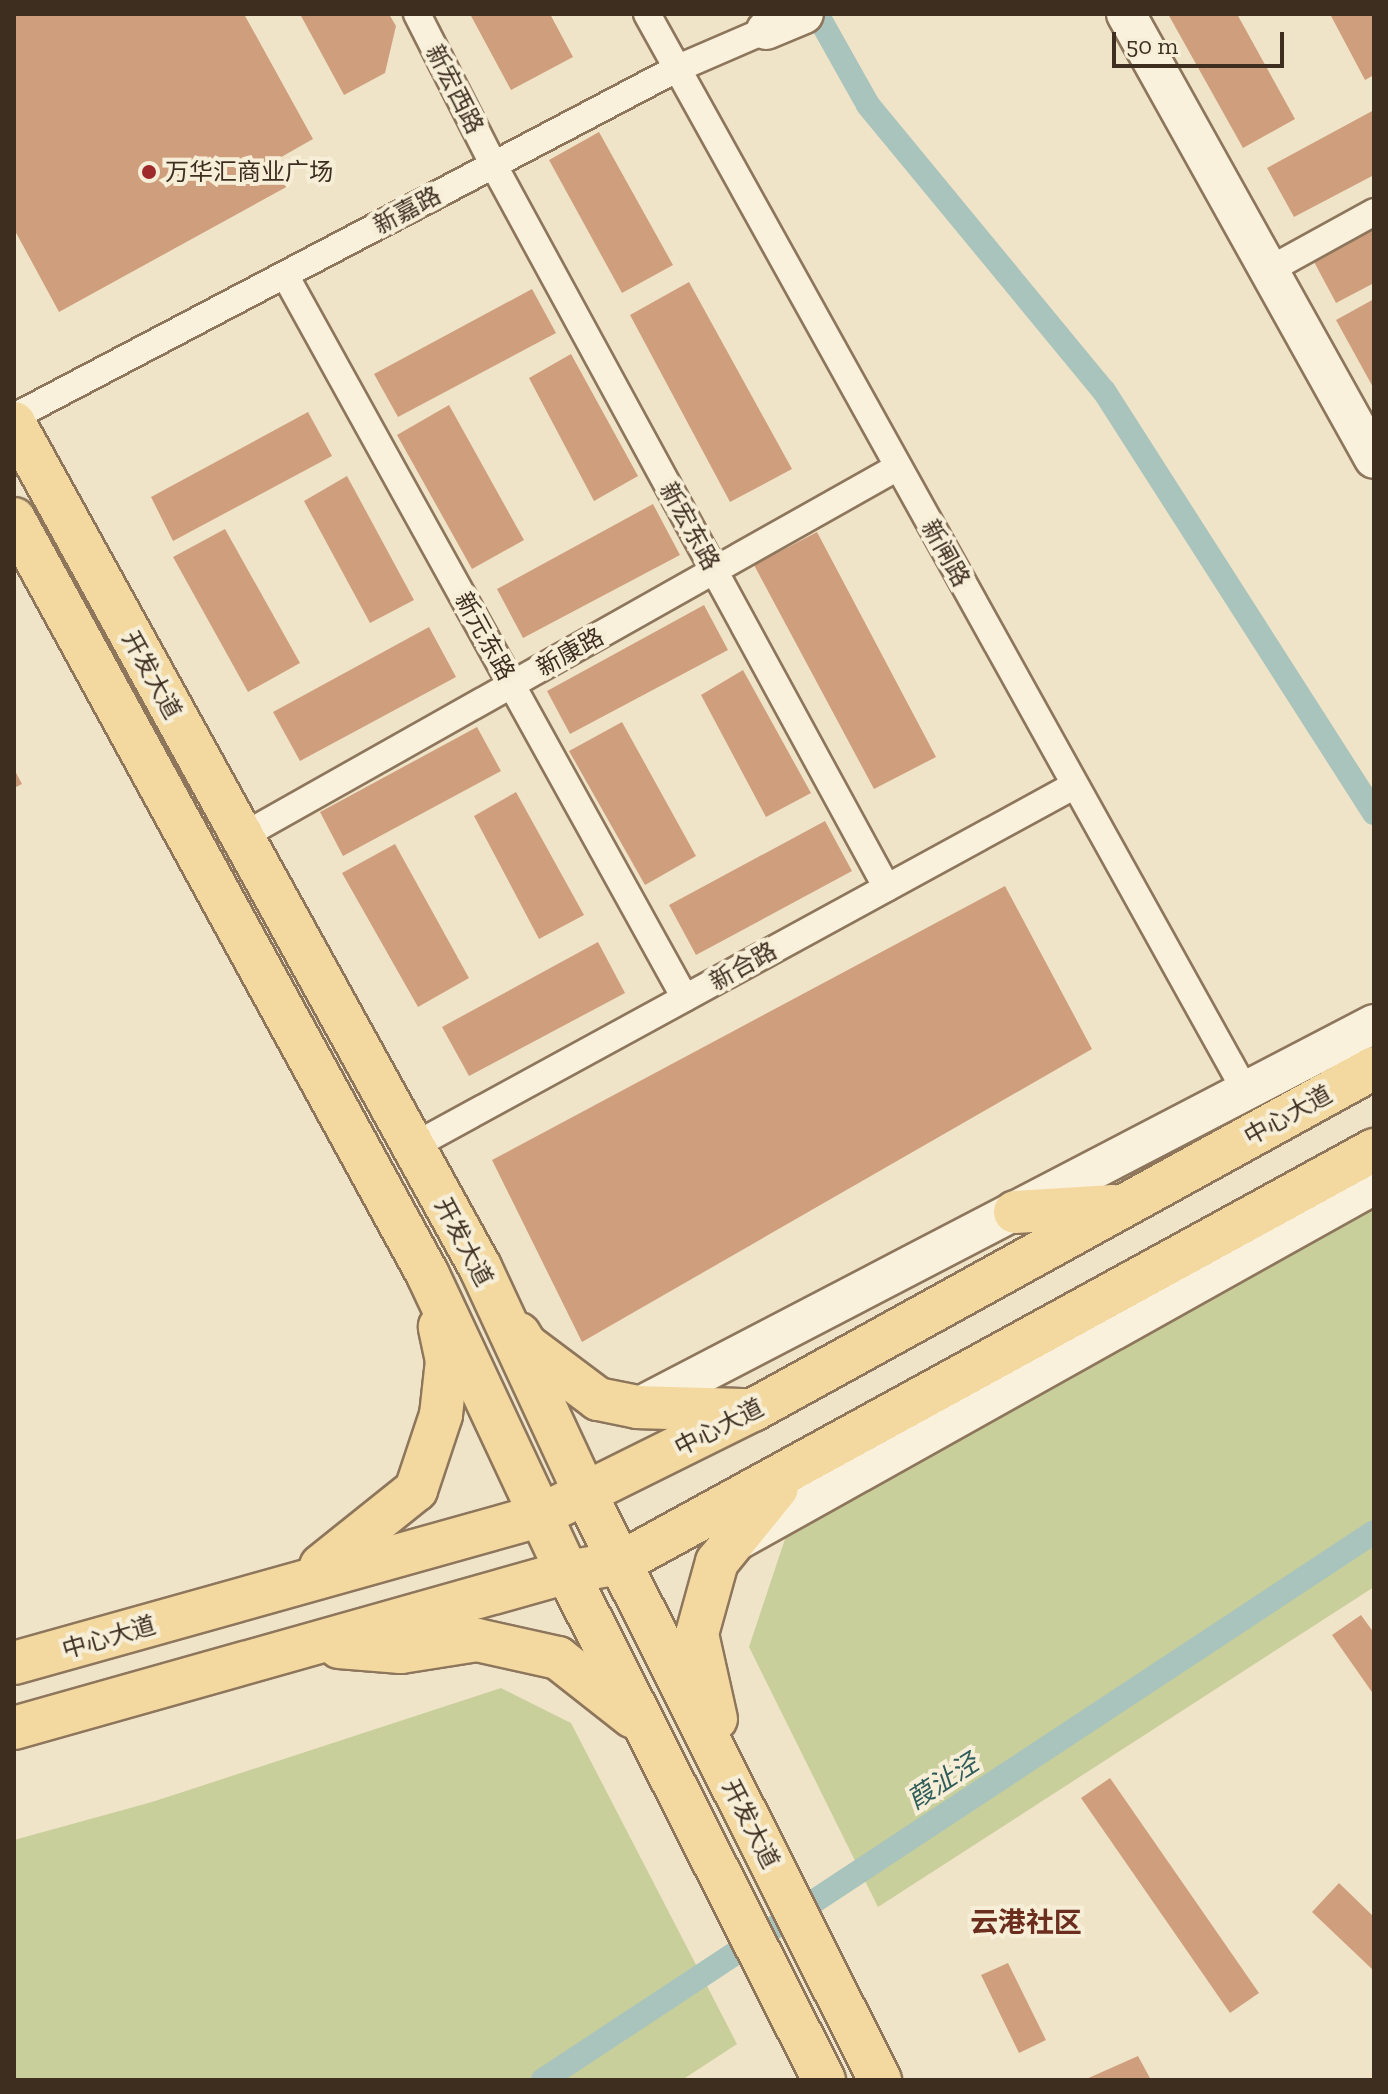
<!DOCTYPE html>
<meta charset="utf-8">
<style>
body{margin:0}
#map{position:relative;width:1388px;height:2094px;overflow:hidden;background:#f0e4c8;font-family:"Zilla Slab","Noto Sans SC",serif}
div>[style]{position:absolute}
.green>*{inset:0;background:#c9cf9b}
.canal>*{height:24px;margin:-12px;padding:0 12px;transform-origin:12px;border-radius:12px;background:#a9c4bc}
.building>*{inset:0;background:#cf9f7d}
.roads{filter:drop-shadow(2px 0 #8d765c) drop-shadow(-2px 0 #8d765c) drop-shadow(0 2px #8d765c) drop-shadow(0 -2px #8d765c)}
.street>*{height:26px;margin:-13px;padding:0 13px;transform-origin:13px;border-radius:13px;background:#faf1dc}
.secondary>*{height:38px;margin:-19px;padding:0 19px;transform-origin:19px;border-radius:19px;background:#faf1dc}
.primary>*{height:42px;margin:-21px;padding:0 21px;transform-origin:21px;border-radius:21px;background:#f3d9a0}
.dots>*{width:22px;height:22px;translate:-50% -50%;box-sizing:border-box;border:4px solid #f7eed8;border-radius:50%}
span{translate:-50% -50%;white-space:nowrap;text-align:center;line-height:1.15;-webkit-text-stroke:8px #f7eed8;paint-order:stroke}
.street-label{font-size:24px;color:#3d2e20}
.poi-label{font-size:24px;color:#3d2e20}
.left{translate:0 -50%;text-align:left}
.water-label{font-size:26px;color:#2f5d5a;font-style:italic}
.quarter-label{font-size:28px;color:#6b2e1e;font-weight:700}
.frame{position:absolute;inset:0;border:16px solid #3d2e20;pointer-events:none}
.scale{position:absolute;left:1112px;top:32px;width:172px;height:36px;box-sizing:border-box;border:4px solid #3d2e20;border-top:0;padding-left:10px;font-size:24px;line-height:28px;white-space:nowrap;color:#3d2e20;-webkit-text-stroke:6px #f7eed8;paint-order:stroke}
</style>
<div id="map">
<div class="green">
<i style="clip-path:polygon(1374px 1208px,1374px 1587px,878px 1907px,749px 1647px,788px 1530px)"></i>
<i style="clip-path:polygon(501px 1688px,571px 1723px,737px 2044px,682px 2080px,14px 2080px,14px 1840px,152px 1802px)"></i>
</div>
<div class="canal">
<i style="left:817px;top:14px;width:104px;rotate:60.7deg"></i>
<i style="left:868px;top:105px;width:371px;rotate:50.5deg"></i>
<i style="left:1104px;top:391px;width:501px;rotate:57.39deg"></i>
<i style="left:543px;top:2080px;width:995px;rotate:-33.4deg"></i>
</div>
<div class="building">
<i style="clip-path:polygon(14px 14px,244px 14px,313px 139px,276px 160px,290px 185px,59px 312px,14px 229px)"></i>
<i style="clip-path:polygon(300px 14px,389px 14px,396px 26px,385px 73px,344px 95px)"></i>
<i style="clip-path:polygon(470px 14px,550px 14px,573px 57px,511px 90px)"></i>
<i style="clip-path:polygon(1168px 14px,1237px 14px,1295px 119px,1243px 148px)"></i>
<i style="clip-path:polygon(1330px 14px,1374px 14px,1374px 75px,1365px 80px)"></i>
<i style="clip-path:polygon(1374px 110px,1374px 175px,1294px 217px,1267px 168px)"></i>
<i style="clip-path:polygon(599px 132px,673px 265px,622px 293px,549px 160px)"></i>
<i style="clip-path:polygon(1374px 227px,1374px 283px,1336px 303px,1313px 260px)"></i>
<i style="clip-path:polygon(689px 282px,792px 469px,730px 502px,630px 315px)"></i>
<i style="clip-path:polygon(532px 289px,556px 333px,398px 417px,374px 374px)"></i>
<i style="clip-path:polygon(1374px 299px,1374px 389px,1336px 320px)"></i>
<i style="clip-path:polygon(571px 354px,638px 476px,594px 501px,529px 378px)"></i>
<i style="clip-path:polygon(449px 405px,524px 540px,472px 569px,397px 435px)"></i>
<i style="clip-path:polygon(308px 412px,332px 456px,173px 541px,151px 497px)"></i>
<i style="clip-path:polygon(347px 476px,414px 600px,370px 623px,304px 501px)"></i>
<i style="clip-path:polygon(653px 504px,680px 555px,523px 638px,497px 589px)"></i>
<i style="clip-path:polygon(225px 529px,300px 663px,248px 692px,173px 557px)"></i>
<i style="clip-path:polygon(817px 532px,936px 757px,874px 789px,754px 565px)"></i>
<i style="clip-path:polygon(704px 605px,728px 650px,570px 734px,547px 691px)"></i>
<i style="clip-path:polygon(429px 627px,456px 677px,300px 761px,273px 712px)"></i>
<i style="clip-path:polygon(743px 670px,811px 793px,766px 817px,701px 695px)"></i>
<i style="clip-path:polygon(622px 722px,696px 856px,645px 885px,569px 751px)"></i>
<i style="clip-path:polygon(477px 727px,501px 771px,343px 856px,320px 812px)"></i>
<i style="clip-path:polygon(14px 769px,22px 784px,14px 788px)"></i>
<i style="clip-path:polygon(516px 792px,584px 915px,539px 939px,474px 816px)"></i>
<i style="clip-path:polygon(825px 821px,852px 871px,696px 955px,669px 905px)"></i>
<i style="clip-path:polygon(395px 844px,469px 978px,418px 1007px,342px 873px)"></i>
<i style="clip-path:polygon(1005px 886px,1092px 1049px,582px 1342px,492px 1160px)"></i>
<i style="clip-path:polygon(598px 942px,625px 993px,469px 1076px,442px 1027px)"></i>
<i style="clip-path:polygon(1361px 1615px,1374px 1633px,1374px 1695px,1332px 1635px)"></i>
<i style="clip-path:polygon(1110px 1778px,1259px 1993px,1230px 2013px,1081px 1798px)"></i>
<i style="clip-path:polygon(1339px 1883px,1374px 1917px,1374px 1971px,1312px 1912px)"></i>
<i style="clip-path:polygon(1008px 1963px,1046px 2040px,1019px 2053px,981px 1975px)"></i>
<i style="clip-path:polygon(1138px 2056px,1151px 2080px,1084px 2080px)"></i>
</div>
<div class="roads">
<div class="street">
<i style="left:417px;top:14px;width:168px;rotate:63.1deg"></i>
<i style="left:493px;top:164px;width:824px;rotate:61.45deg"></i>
<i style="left:647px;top:14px;width:1233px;rotate:60.94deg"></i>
<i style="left:1269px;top:270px;width:120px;rotate:-28.9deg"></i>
<i style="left:285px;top:275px;width:826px;rotate:61.05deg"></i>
<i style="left:14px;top:417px;width:748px;rotate:-27.73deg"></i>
<i style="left:676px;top:69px;width:98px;rotate:-23.4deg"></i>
<i style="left:241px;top:837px;width:754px;rotate:-29.39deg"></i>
<i style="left:412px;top:1147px;width:755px;rotate:-28.63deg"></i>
</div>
<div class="secondary">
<i style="left:1126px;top:14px;width:509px;rotate:60.87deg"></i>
<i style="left:766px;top:30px;width:41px;rotate:-22.8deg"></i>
<i style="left:638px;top:1407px;width:830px;rotate:-27.49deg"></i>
<i style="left:737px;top:1541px;width:730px;rotate:-29.2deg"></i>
</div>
<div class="primary">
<i style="left:14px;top:423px;width:964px;rotate:61.1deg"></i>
<i style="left:480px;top:1267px;width:251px;rotate:65.1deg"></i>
<i style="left:586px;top:1495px;width:655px;rotate:63.32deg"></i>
<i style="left:14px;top:519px;width:862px;rotate:61.29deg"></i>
<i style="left:428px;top:1275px;width:328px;rotate:64.9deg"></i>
<i style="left:567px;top:1572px;width:569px;rotate:63.16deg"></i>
<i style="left:1015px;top:1212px;width:98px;rotate:-3.5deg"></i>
<i style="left:519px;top:1334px;width:13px;rotate:58deg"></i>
<i style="left:526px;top:1345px;width:90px;rotate:36.9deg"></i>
<i style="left:598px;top:1399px;width:41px;rotate:11.3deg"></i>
<i style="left:638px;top:1407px;width:110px;rotate:1.6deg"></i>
<i style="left:321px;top:1566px;width:122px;rotate:-38.7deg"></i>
<i style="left:416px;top:1490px;width:79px;rotate:-71.6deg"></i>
<i style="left:441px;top:1415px;width:54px;rotate:-83.7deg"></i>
<i style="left:447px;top:1361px;width:35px;rotate:-102deg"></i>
<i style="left:339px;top:1647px;width:62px;rotate:4.6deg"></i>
<i style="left:401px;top:1652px;width:77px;rotate:-9deg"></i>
<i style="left:477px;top:1640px;width:83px;rotate:12.5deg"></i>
<i style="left:558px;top:1658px;width:95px;rotate:38.2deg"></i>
<i style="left:14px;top:1663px;width:545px;rotate:-15.64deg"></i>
<i style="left:539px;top:1516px;width:239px;rotate:-26.4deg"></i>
<i style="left:753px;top:1410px;width:709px;rotate:-28.84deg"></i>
<i style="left:716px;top:1719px;width:87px;rotate:-102.6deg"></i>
<i style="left:697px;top:1634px;width:75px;rotate:-74.5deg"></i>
<i style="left:717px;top:1562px;width:95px;rotate:-51deg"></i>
<i style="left:14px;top:1728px;width:575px;rotate:-15.75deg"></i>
<i style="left:567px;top:1572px;width:54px;rotate:-9.6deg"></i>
<i style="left:620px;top:1563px;width:860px;rotate:-28.71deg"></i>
</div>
</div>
<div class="dots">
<i style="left:149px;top:172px;background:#9e2a2b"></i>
</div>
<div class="street-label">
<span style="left:455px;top:89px;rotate:63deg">新宏西路</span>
<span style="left:407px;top:210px;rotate:-28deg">新嘉路</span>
<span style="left:690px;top:526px;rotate:61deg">新宏东路</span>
<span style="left:946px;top:553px;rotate:61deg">新闸路</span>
<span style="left:485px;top:636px;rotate:61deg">新元东路</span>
<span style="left:570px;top:652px;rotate:-29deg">新康路</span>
<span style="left:152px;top:675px;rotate:61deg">开发大道</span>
<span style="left:743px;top:966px;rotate:-29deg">新合路</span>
<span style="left:1288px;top:1115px;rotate:-29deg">中心大道</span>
<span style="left:464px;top:1242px;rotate:62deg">开发大道</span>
<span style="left:719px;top:1427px;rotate:-27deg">中心大道</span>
<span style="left:109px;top:1637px;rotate:-16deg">中心大道</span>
<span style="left:751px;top:1824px;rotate:63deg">开发大道</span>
</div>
<div class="poi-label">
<span class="left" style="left:165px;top:172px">万华汇商业广场</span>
</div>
<div class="water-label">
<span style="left:943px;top:1782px;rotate:-33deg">葭沚泾</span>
</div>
<div class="quarter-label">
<span style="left:1026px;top:1923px">云港社区</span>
</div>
<div class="frame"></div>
<div class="scale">50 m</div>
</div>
